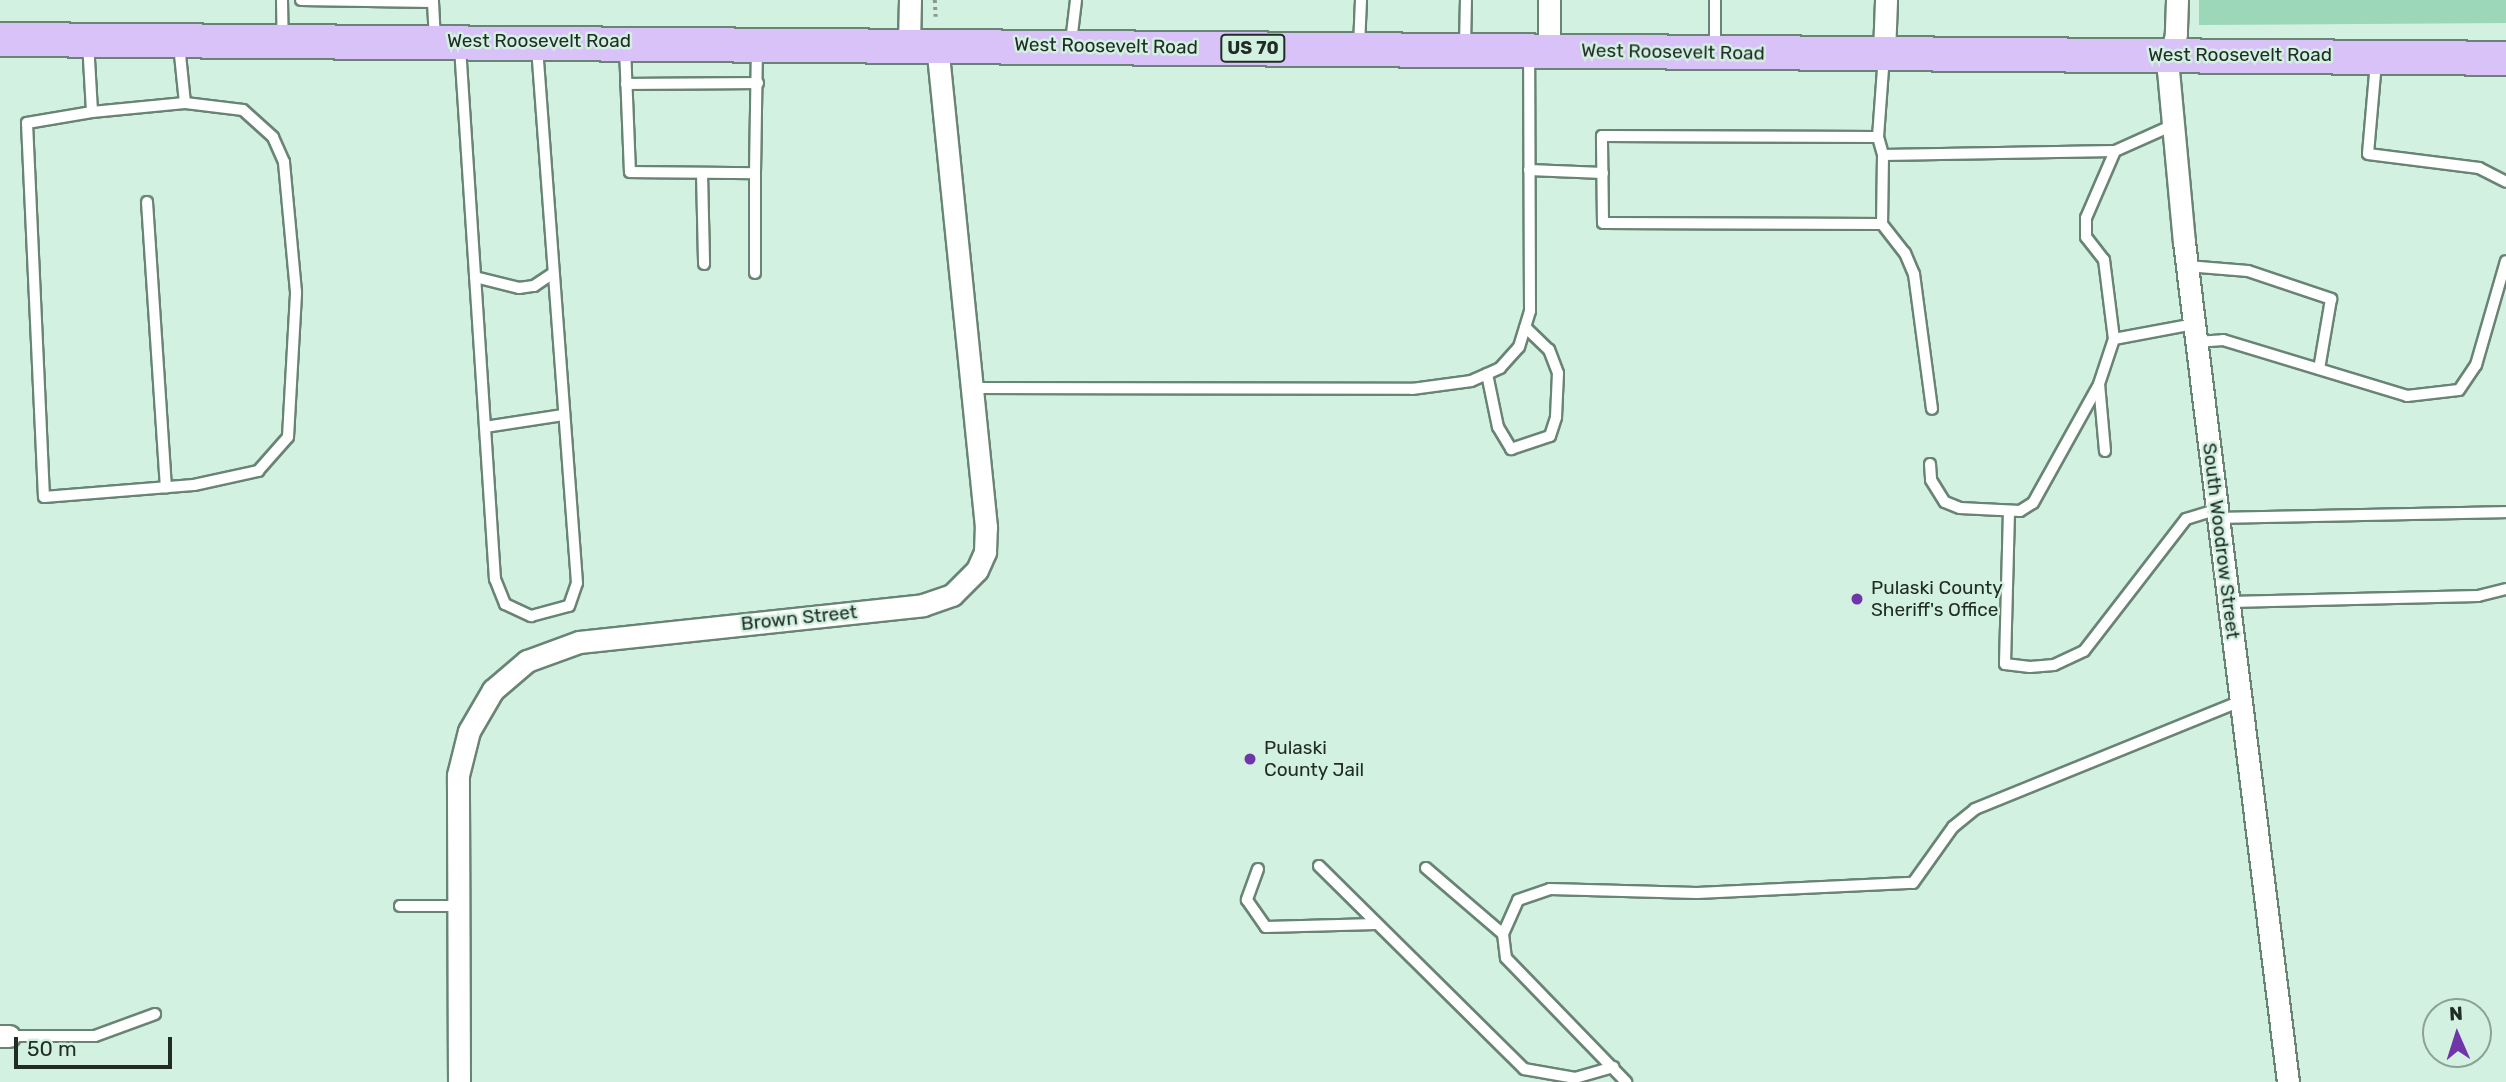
<!DOCTYPE html>
<style>
body{margin:0}
#map{position:relative;width:2506px;height:1082px;overflow:hidden;background:#d3f1e1;font-family:Rubik,sans-serif}
div>[style]{position:absolute}
.green>*{inset:0;background:#9bd7b8}
.path>*{height:3.5px;margin-top:-1.75px;transform-origin:0;background:repeating-linear-gradient(90deg,#869b90 0 3.5px,transparent 0 7px)}
.roads{filter:drop-shadow(2px 0 #698475) drop-shadow(-2px 0 #698475) drop-shadow(0 2px #698475) drop-shadow(0 -2px #698475)}
.lane>*{height:10px;margin:-5px;padding:0 5px;transform-origin:5px;border-radius:5px;background:#fff}
.street>*{height:21px;margin:-10.5px;padding:0 10.5px;transform-origin:10.5px;border-radius:10.5px;background:#fff}
.primary>*{height:33px;margin:-16.5px;padding:0 16.5px;transform-origin:16.5px;border-radius:16.5px;background:#d9c2f7}
.dots>*{width:19px;height:19px;translate:-50% -50%;box-sizing:border-box;border:4px solid #d3f1e1;border-radius:50%}
span{translate:-50% -50%;white-space:nowrap;text-align:center;line-height:1.15;-webkit-text-stroke:5px #d3f1e1;paint-order:stroke}
.shield-label span{padding:2px 5px;background:#d3f1e1;border:2px solid;border-radius:5px;-webkit-text-stroke-width:0}
.shield-label{font-size:18px;color:#212c26;font-weight:700}
.street-label{font-size:19px;color:#212c26}
.poi-label{font-size:19px;color:#212c26}
.left{translate:0 -50%;text-align:left}
.north{position:absolute;left:2422px;top:998px;width:70px;height:70px;box-sizing:border-box;background:#d3f1e1;border:2px solid #8ca296;border-radius:50%;rotate:357deg;font-size:19px;font-weight:700;line-height:28px;text-align:center;color:#212c26}
.north::after{content:'';display:block;margin:auto;width:24px;height:32px;background:#7135aa;clip-path:polygon(50% 0,100% 100%,50% 72%,0 100%)}
.scale{position:absolute;left:14px;top:1037px;width:158px;height:32px;box-sizing:border-box;border:4px solid #212c26;border-top:0;padding-left:9px;font-size:21px;line-height:24px;white-space:nowrap;color:#212c26;-webkit-text-stroke:5px #d3f1e1;paint-order:stroke}
</style>
<div id="map">
<div class="green">
<i style="clip-path:polygon(2199px 0,2506px 0,2506px 23px,2199px 25px)"></i>
</div>
<div class="path">
<i style="left:935px;top:0;width:17px;rotate:87deg"></i>
</div>
<div class="roads">
<div class="lane">
<i style="left:282px;top:0;width:39px;rotate:89deg"></i>
<i style="left:301px;top:0;width:132px;rotate:0.9deg"></i>
<i style="left:433px;top:2px;width:36px;rotate:87deg"></i>
<i style="left:1715px;top:0;width:50px;rotate:90deg"></i>
<i style="left:88px;top:42px;width:70px;rotate:86.7deg"></i>
<i style="left:92px;top:112px;width:66px;rotate:170.4deg"></i>
<i style="left:27px;top:123px;width:374px;rotate:87.4deg"></i>
<i style="left:44px;top:497px;width:150px;rotate:-4.6deg"></i>
<i style="left:194px;top:485px;width:66px;rotate:-12.3deg"></i>
<i style="left:258px;top:471px;width:45px;rotate:-48.6deg"></i>
<i style="left:288px;top:437px;width:145px;rotate:-86.8deg"></i>
<i style="left:296px;top:292px;width:131px;rotate:-95.3deg"></i>
<i style="left:284px;top:162px;width:27px;rotate:-114deg"></i>
<i style="left:273px;top:137px;width:40px;rotate:-138deg"></i>
<i style="left:243px;top:110px;width:58px;rotate:-173.1deg"></i>
<i style="left:185px;top:103px;width:58px;rotate:-95.9deg"></i>
<i style="left:1071px;top:42px;width:42px;rotate:-83.2deg"></i>
<i style="left:1359px;top:46px;width:46px;rotate:-87.5deg"></i>
<i style="left:1465px;top:46px;width:46px;rotate:-88.8deg"></i>
<i style="left:460px;top:47px;width:533px;rotate:86.24deg"></i>
<i style="left:495px;top:579px;width:27px;rotate:68deg"></i>
<i style="left:505px;top:604px;width:29px;rotate:25deg"></i>
<i style="left:531px;top:616px;width:39px;rotate:-15deg"></i>
<i style="left:569px;top:606px;width:24px;rotate:-71deg"></i>
<i style="left:577px;top:583px;width:537px;rotate:-94.27deg"></i>
<i style="left:625px;top:48px;width:124px;rotate:87.7deg"></i>
<i style="left:630px;top:172px;width:125px;rotate:0.5deg"></i>
<i style="left:755px;top:173px;width:100px;rotate:90deg"></i>
<i style="left:2376px;top:62px;width:92px;rotate:95deg"></i>
<i style="left:2368px;top:154px;width:112px;rotate:7.2deg"></i>
<i style="left:2479px;top:168px;width:30px;rotate:27deg"></i>
<i style="left:626px;top:84px;width:132px;rotate:-0.4deg"></i>
<i style="left:92px;top:112px;width:93px;rotate:-5.5deg"></i>
<i style="left:1602px;top:136px;width:276px;rotate:0.2deg"></i>
<i style="left:1878px;top:137px;width:19px;rotate:74deg"></i>
<i style="left:1883px;top:155px;width:69px;rotate:90.8deg"></i>
<i style="left:1882px;top:224px;width:279px;rotate:-179.8deg"></i>
<i style="left:1603px;top:223px;width:87px;rotate:-90.7deg"></i>
<i style="left:1878px;top:137px;width:81px;rotate:-85.8deg"></i>
<i style="left:1883px;top:155px;width:232px;rotate:-1deg"></i>
<i style="left:2115px;top:151px;width:64px;rotate:-24.1deg"></i>
<i style="left:1529px;top:170px;width:74px;rotate:2.3deg"></i>
<i style="left:702px;top:173px;width:91px;rotate:88.7deg"></i>
<i style="left:755px;top:173px;width:126px;rotate:-89.1deg"></i>
<i style="left:147px;top:202px;width:286px;rotate:86.2deg"></i>
<i style="left:1882px;top:224px;width:37px;rotate:52deg"></i>
<i style="left:1905px;top:253px;width:23px;rotate:67deg"></i>
<i style="left:1914px;top:274px;width:136px;rotate:82.4deg"></i>
<i style="left:2187px;top:266px;width:61px;rotate:4.7deg"></i>
<i style="left:2248px;top:271px;width:88px;rotate:18.6deg"></i>
<i style="left:2331px;top:299px;width:71px;rotate:99.7deg"></i>
<i style="left:475px;top:277px;width:45px;rotate:14deg"></i>
<i style="left:519px;top:288px;width:15px;rotate:-8deg"></i>
<i style="left:534px;top:286px;width:23px;rotate:-34deg"></i>
<i style="left:2114px;top:339px;width:81px;rotate:-10.6deg"></i>
<i style="left:2196px;top:342px;width:27px;rotate:-4deg"></i>
<i style="left:2223px;top:340px;width:192px;rotate:16.9deg"></i>
<i style="left:2407px;top:396px;width:52px;rotate:-6.6deg"></i>
<i style="left:2459px;top:390px;width:30px;rotate:-56deg"></i>
<i style="left:2476px;top:365px;width:108px;rotate:-73.9deg"></i>
<i style="left:1487px;top:374px;width:54px;rotate:78.3deg"></i>
<i style="left:1498px;top:427px;width:26px;rotate:59deg"></i>
<i style="left:1511px;top:449px;width:41px;rotate:-18.4deg"></i>
<i style="left:1550px;top:436px;width:20px;rotate:-72deg"></i>
<i style="left:1556px;top:417px;width:44px;rotate:-87.4deg"></i>
<i style="left:1558px;top:373px;width:25px;rotate:-111deg"></i>
<i style="left:1549px;top:350px;width:33px;rotate:-136deg"></i>
<i style="left:970px;top:388px;width:442px;rotate:0.1deg"></i>
<i style="left:1412px;top:389px;width:60px;rotate:-7.7deg"></i>
<i style="left:1471px;top:381px;width:32px;rotate:-24deg"></i>
<i style="left:1500px;top:368px;width:28px;rotate:-48deg"></i>
<i style="left:1519px;top:347px;width:38px;rotate:-73deg"></i>
<i style="left:1530px;top:311px;width:256px;rotate:-90.2deg"></i>
<i style="left:485px;top:427px;width:79px;rotate:-8.7deg"></i>
<i style="left:2105px;top:451px;width:67px;rotate:-95.1deg"></i>
<i style="left:2099px;top:384px;width:47px;rotate:-71.6deg"></i>
<i style="left:2114px;top:339px;width:80px;rotate:-97.2deg"></i>
<i style="left:2104px;top:260px;width:29px;rotate:-128deg"></i>
<i style="left:2086px;top:237px;width:19px;rotate:-90deg"></i>
<i style="left:2086px;top:218px;width:73px;rotate:-66.6deg"></i>
<i style="left:1930px;top:464px;width:16px;rotate:86deg"></i>
<i style="left:1931px;top:480px;width:26px;rotate:58deg"></i>
<i style="left:1945px;top:502px;width:16px;rotate:22deg"></i>
<i style="left:1960px;top:508px;width:60px;rotate:2.9deg"></i>
<i style="left:2020px;top:511px;width:15px;rotate:-32deg"></i>
<i style="left:2033px;top:503px;width:134px;rotate:-60.9deg"></i>
<i style="left:2009px;top:511px;width:153px;rotate:91.5deg"></i>
<i style="left:2005px;top:664px;width:25px;rotate:7deg"></i>
<i style="left:2030px;top:667px;width:24px;rotate:-5deg"></i>
<i style="left:2054px;top:665px;width:33px;rotate:-25deg"></i>
<i style="left:2084px;top:651px;width:167px;rotate:-52.3deg"></i>
<i style="left:2186px;top:519px;width:34px;rotate:-17deg"></i>
<i style="left:2220px;top:518px;width:286px;rotate:-1.2deg"></i>
<i style="left:2230px;top:602px;width:248px;rotate:-1.4deg"></i>
<i style="left:2478px;top:596px;width:29px;rotate:-14deg"></i>
<i style="left:1319px;top:866px;width:289px;rotate:44.7deg"></i>
<i style="left:1524px;top:1069px;width:52px;rotate:10deg"></i>
<i style="left:1575px;top:1078px;width:40px;rotate:-16deg"></i>
<i style="left:1426px;top:868px;width:101px;rotate:40.6deg"></i>
<i style="left:1503px;top:934px;width:37px;rotate:-66deg"></i>
<i style="left:1518px;top:900px;width:34px;rotate:-19deg"></i>
<i style="left:1550px;top:889px;width:147px;rotate:1.6deg"></i>
<i style="left:1697px;top:893px;width:216px;rotate:-2.7deg"></i>
<i style="left:1913px;top:883px;width:69px;rotate:-54.5deg"></i>
<i style="left:1953px;top:827px;width:28px;rotate:-39deg"></i>
<i style="left:1975px;top:809px;width:287px;rotate:-22.1deg"></i>
<i style="left:1258px;top:869px;width:33px;rotate:110deg"></i>
<i style="left:1247px;top:900px;width:33px;rotate:55deg"></i>
<i style="left:1266px;top:927px;width:110px;rotate:-1.6deg"></i>
<i style="left:400px;top:906px;width:59px"></i>
<i style="left:1503px;top:934px;width:24px;rotate:83deg"></i>
<i style="left:1506px;top:958px;width:173px;rotate:45.9deg"></i>
<i style="left:9px;top:1036px;width:86px"></i>
<i style="left:95px;top:1036px;width:64px;rotate:-20.1deg"></i>
</div>
<div class="street">
<i style="left:1549px;top:0;width:49px;rotate:90deg"></i>
<i style="left:2177px;top:0;width:34px;rotate:92deg"></i>
<i style="left:2176px;top:34px;width:37px;rotate:103deg"></i>
<i style="left:2168px;top:70px;width:173px;rotate:84.7deg"></i>
<i style="left:2184px;top:242px;width:846px;rotate:82.94deg"></i>
<i style="left:909px;top:43px;width:43px;rotate:-88.7deg"></i>
<i style="left:1884px;top:53px;width:53px;rotate:-87.8deg"></i>
<i style="left:0;top:1036px;width:9px"></i>
<i style="left:459px;top:1082px;width:307px;rotate:-90.2deg"></i>
<i style="left:458px;top:775px;width:45px;rotate:-76deg"></i>
<i style="left:469px;top:731px;width:48px;rotate:-59.7deg"></i>
<i style="left:493px;top:690px;width:45px;rotate:-40.5deg"></i>
<i style="left:527px;top:661px;width:55px;rotate:-20.1deg"></i>
<i style="left:579px;top:642px;width:346px;rotate:-6.1deg"></i>
<i style="left:923px;top:605px;width:31px;rotate:-19deg"></i>
<i style="left:952px;top:595px;width:35px;rotate:-45deg"></i>
<i style="left:977px;top:570px;width:20px;rotate:-66deg"></i>
<i style="left:985px;top:552px;width:25px;rotate:-88deg"></i>
<i style="left:986px;top:527px;width:486px;rotate:-95.8deg"></i>
</div>
<div class="primary">
<i style="left:0;top:39px;width:2506px;rotate:0.43deg"></i>
</div>
</div>
<div class="dots">
<i style="left:1857px;top:599px;background:#7135aa"></i>
<i style="left:1250px;top:759px;background:#7135aa"></i>
</div>
<div class="shield-label">
<span style="left:1253px;top:48px">US 70</span>
</div>
<div class="street-label">
<span style="left:539px;top:41px">West Roosevelt Road</span>
<span style="left:1106px;top:46px;rotate:1deg">West Roosevelt Road</span>
<span style="left:1673px;top:52px;rotate:1deg">West Roosevelt Road</span>
<span style="left:2240px;top:55px">West Roosevelt Road</span>
<span style="left:2221px;top:541px;rotate:83deg">South Woodrow Street</span>
<span style="left:799px;top:618px;rotate:-6deg">Brown Street</span>
</div>
<div class="poi-label">
<span class="left" style="left:1871px;top:599px">Pulaski County<br>Sheriff's Office</span>
<span class="left" style="left:1264px;top:759px">Pulaski<br>County Jail</span>
</div>
<div class="north">N</div>
<div class="scale">50 m</div>
</div>
